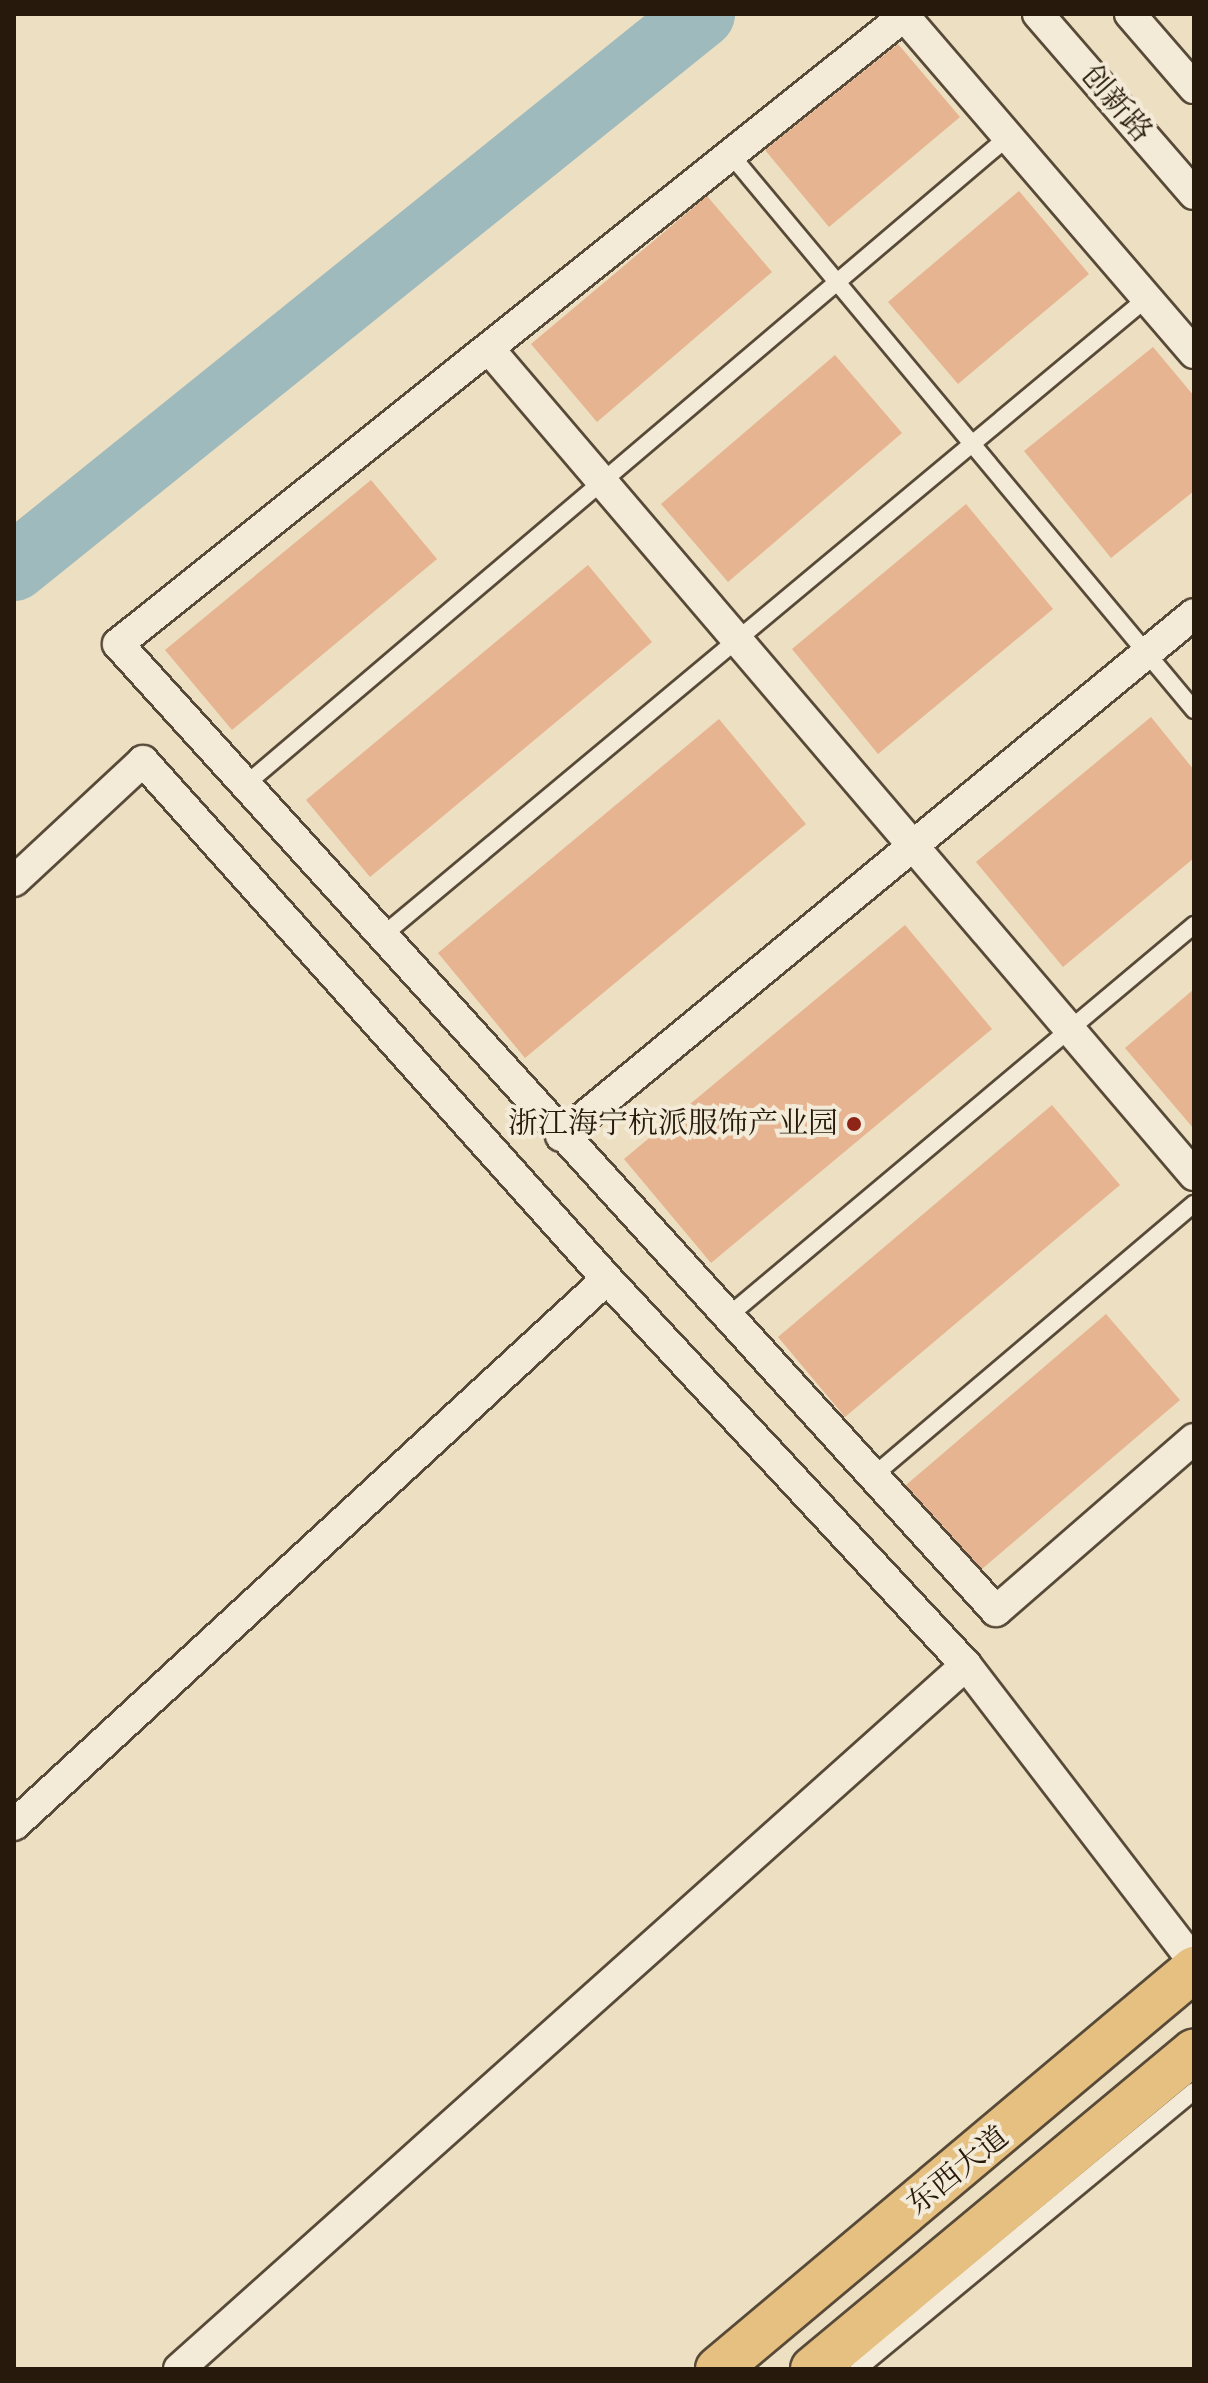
<!DOCTYPE html>
<meta charset="utf-8">
<style>
body{margin:0}
#map{position:relative;width:1208px;height:2383px;overflow:hidden;background:#eddfc1;font-family:Cardo,"Noto Serif SC",serif}
div>[style]{position:absolute}
.river>*{height:68px;margin:-34px;padding:0 34px;transform-origin:34px;border-radius:34px;background:#9ebabd}
.building>*{inset:0;background:#e6b490}
.roads{filter:drop-shadow(2px 0 #584a38) drop-shadow(-2px 0 #584a38) drop-shadow(0 2px #584a38) drop-shadow(0 -2px #584a38)}
.service>*{height:16px;margin:-8px;padding:0 8px;transform-origin:8px;border-radius:8px;background:#f3ead7}
.minor>*{height:30px;margin:-15px;padding:0 15px;transform-origin:15px;border-radius:15px;background:#f3ead7}
.trunk>*{height:44px;margin:-22px;padding:0 22px;transform-origin:22px;border-radius:22px;background:#e6c080}
.dots>*{width:22px;height:22px;translate:-50% -50%;box-sizing:border-box;border:4px solid #f3ead7;border-radius:50%}
span{translate:-50% -50%;white-space:nowrap;text-align:center;line-height:1.15;-webkit-text-stroke:8px #f3ead7;paint-order:stroke}
.street-label{font-size:30px;color:#27190b}
.poi-label{font-size:30px;color:#27190b}
.right{translate:-100% -50%;text-align:right}
.frame{position:absolute;inset:0;border:16px solid #27190b;pointer-events:none}
</style>
<div id="map">
<div class="river">
<i style="left:14px;top:567px;width:882px;rotate:-38.83deg"></i>
</div>
<div class="building">
<i style="clip-path:polygon(898px 44px,960px 117px,829px 227px,765px 150px)"></i>
<i style="clip-path:polygon(1019px 191px,1089px 274px,958px 384px,888px 302px)"></i>
<i style="clip-path:polygon(707px 196px,772px 272px,597px 422px,531px 344px)"></i>
<i style="clip-path:polygon(1153px 347px,1194px 396px,1194px 491px,1111px 558px,1024px 451px)"></i>
<i style="clip-path:polygon(835px 355px,902px 433px,728px 582px,661px 504px)"></i>
<i style="clip-path:polygon(371px 480px,437px 559px,232px 730px,165px 650px)"></i>
<i style="clip-path:polygon(966px 504px,1053px 609px,878px 754px,792px 649px)"></i>
<i style="clip-path:polygon(588px 565px,652px 642px,370px 877px,306px 800px)"></i>
<i style="clip-path:polygon(1151px 717px,1194px 770px,1194px 858px,1063px 967px,976px 862px)"></i>
<i style="clip-path:polygon(719px 719px,806px 824px,525px 1058px,438px 953px)"></i>
<i style="clip-path:polygon(905px 925px,992px 1029px,711px 1263px,624px 1159px)"></i>
<i style="clip-path:polygon(1194px 989px,1194px 1129px,1125px 1048px)"></i>
<i style="clip-path:polygon(1052px 1105px,1120px 1185px,845px 1417px,778px 1337px)"></i>
<i style="clip-path:polygon(1106px 1314px,1180px 1400px,982px 1569px,906px 1485px)"></i>
</div>
<div class="roads">
<div class="service">
<i style="left:731px;top:155px;width:723px;rotate:50.16deg"></i>
<i style="left:245px;top:785px;width:1001px;rotate:-40.34deg"></i>
<i style="left:382px;top:936px;width:996px;rotate:-39.83deg"></i>
<i style="left:727px;top:1317px;width:610px;rotate:-40.01deg"></i>
<i style="left:873px;top:1476px;width:421px;rotate:-40.3deg"></i>
<i style="left:858px;top:2369px;width:436px;rotate:-39.6deg"></i>
</div>
<div class="minor">
<i style="left:1038px;top:14px;width:238px;rotate:49.1deg"></i>
<i style="left:1130px;top:14px;width:98px;rotate:49.1deg"></i>
<i style="left:489px;top:349px;width:1086px;rotate:49.52deg"></i>
<i style="left:1194px;top:353px;width:445px;rotate:-130.7deg"></i>
<i style="left:904px;top:16px;width:1006px;rotate:141.38deg"></i>
<i style="left:118px;top:644px;width:1306px;rotate:47.76deg"></i>
<i style="left:996px;top:1611px;width:262px;rotate:-41deg"></i>
<i style="left:14px;top:881px;width:176px;rotate:-42.9deg"></i>
<i style="left:143px;top:761px;width:695px;rotate:48.15deg"></i>
<i style="left:607px;top:1279px;width:527px;rotate:47.08deg"></i>
<i style="left:966px;top:1665px;width:374px;rotate:52.5deg"></i>
<i style="left:561px;top:1136px;width:820px;rotate:-39.51deg"></i>
<i style="left:14px;top:1825px;width:806px;rotate:-42.64deg"></i>
<i style="left:179px;top:2369px;width:1056px;rotate:-41.81deg"></i>
</div>
<div class="trunk">
<i style="left:718px;top:2369px;width:622px;rotate:-40.04deg"></i>
<i style="left:813px;top:2369px;width:496px;rotate:-39.8deg"></i>
</div>
</div>
<div class="dots">
<i style="left:854px;top:1124px;background:#8f2418"></i>
</div>
<div class="street-label">
<span style="left:1116px;top:104px;rotate:49deg">创新路</span>
<span style="left:958px;top:2171px;rotate:-39deg">东西大道</span>
</div>
<div class="poi-label">
<span class="right" style="left:838px;top:1124px">浙江海宁杭派服饰产业园</span>
</div>
<div class="frame"></div>
</div>
